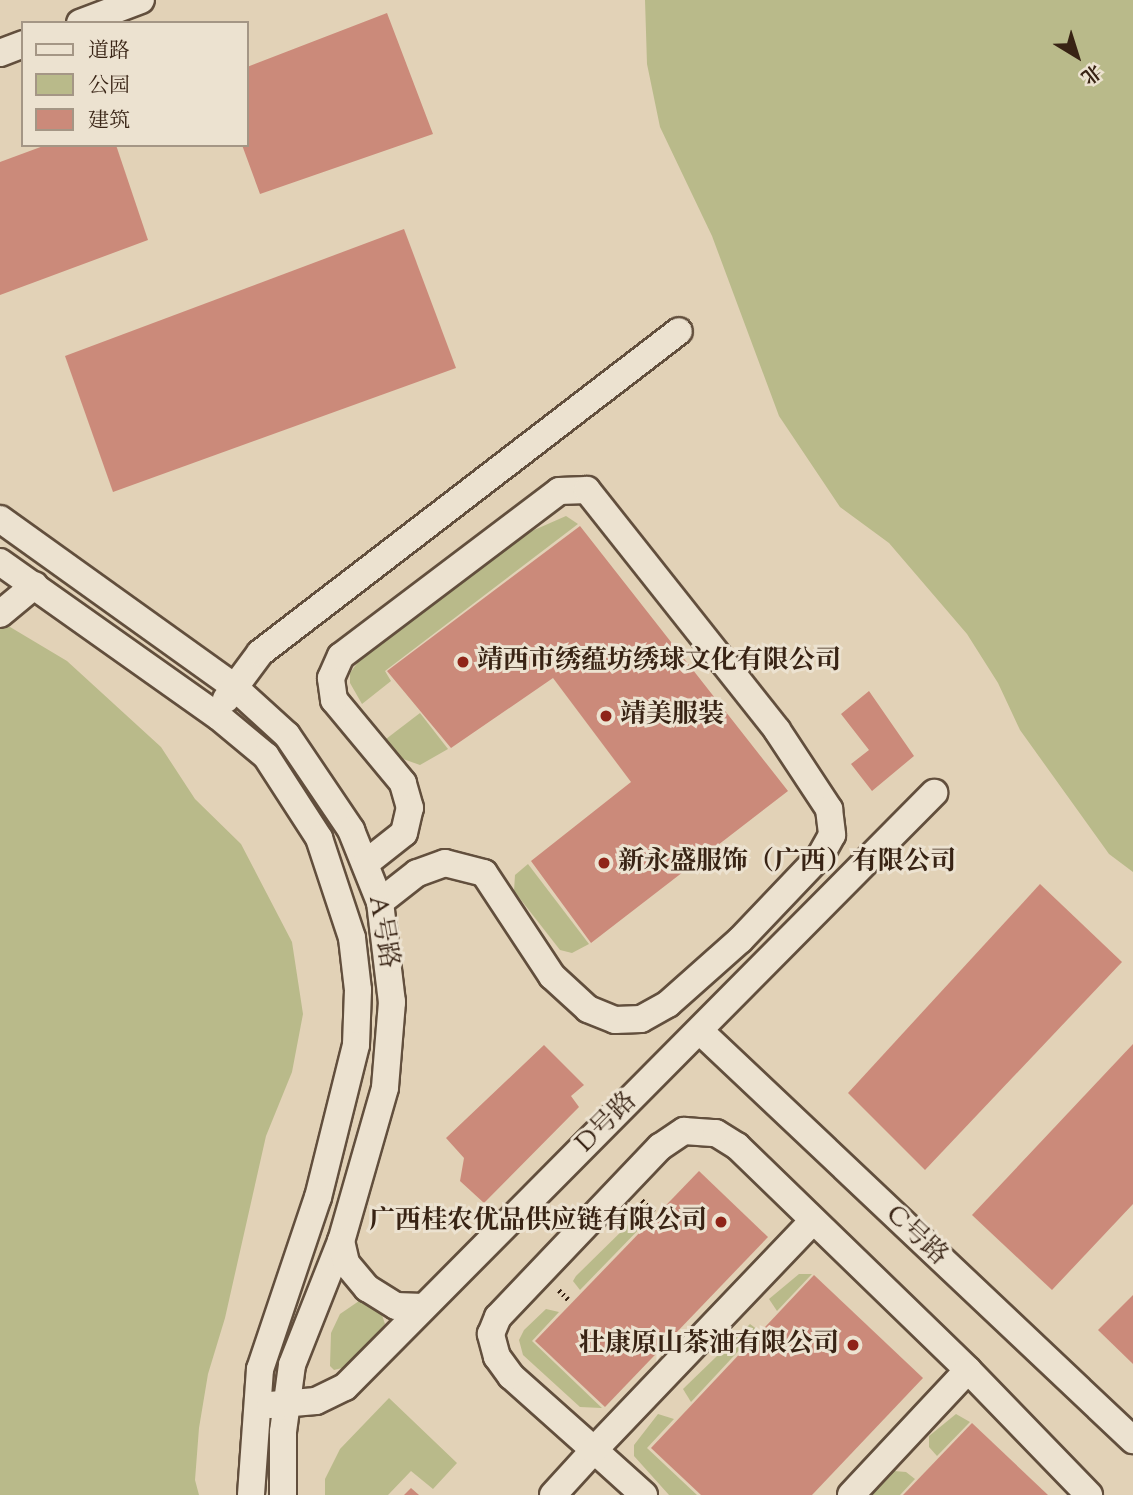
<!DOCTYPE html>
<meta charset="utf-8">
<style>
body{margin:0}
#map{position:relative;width:1133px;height:1495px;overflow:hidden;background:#e2d2b7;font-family:"Sorts Mill Goudy","Noto Serif SC",serif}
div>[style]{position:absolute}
.green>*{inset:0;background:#b9ba8a}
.building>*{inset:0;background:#cb8a7a}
.path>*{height:4.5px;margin-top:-2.25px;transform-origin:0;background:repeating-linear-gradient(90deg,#382314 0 2px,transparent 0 5.5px)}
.roads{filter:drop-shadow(2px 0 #624f3d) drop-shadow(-2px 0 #624f3d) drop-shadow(0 2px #624f3d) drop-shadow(0 -2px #624f3d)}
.minor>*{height:26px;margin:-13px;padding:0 13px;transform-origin:13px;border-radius:13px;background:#ece2d0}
.dots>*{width:19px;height:19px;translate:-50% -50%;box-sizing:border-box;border:4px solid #ece2d0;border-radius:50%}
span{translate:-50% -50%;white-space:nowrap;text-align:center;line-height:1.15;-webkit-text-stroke:6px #ece2d0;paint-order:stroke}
.poi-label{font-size:26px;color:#382314;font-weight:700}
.left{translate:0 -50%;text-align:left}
.right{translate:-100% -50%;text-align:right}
.street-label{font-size:26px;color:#382314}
.legend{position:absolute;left:21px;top:21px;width:228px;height:126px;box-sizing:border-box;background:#ece2d0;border:2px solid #a49685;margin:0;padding:9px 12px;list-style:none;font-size:21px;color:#382314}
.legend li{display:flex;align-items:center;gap:14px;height:35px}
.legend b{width:35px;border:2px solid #a49685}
.north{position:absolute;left:1042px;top:21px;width:70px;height:70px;-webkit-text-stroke:5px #ece2d0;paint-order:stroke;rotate:142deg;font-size:19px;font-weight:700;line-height:28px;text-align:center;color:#382314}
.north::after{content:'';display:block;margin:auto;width:24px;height:32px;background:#382314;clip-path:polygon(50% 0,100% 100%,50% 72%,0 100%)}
</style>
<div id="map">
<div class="green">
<i style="clip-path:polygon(645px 0,1133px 0,1133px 872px,1109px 854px,1020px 730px,998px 683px,967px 634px,889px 543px,840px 507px,779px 416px,712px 236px,660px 127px,647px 64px)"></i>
<i style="clip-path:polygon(566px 516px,578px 524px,385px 671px,391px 681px,362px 704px,350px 683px,350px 673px,363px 655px,525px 534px)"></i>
<i style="clip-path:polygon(0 621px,67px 661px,161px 747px,195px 799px,241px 844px,292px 942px,303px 1014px,292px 1072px,266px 1136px,225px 1318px,208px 1374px,199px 1428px,195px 1480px,199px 1495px,0 1495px)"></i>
<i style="clip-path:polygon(420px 713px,448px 749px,420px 765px,403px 759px,386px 739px)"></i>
<i style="clip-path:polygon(528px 864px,589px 944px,572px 953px,560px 950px,514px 891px,515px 875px)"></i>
<i style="clip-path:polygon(637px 1216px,646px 1222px,580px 1290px,573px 1281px,576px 1276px)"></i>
<i style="clip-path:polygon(799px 1274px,812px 1274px,777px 1311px,769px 1299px)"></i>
<i style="clip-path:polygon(359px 1301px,381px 1312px,385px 1324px,350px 1366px,334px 1370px,330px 1366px,331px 1333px,340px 1314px)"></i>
<i style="clip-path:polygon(546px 1309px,559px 1312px,532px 1341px,602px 1408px,580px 1407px,523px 1355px,519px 1340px,524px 1330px)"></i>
<i style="clip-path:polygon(750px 1324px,758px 1330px,691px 1402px,683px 1389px)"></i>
<i style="clip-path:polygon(389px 1398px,457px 1463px,433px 1489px,411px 1471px,388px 1495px,325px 1495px,325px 1479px,340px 1449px)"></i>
<i style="clip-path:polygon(658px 1414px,674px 1419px,647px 1448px,697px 1495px,669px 1495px,634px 1456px,634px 1445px)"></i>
<i style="clip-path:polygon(956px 1414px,970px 1422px,937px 1456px,929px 1447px,929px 1436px)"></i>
<i style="clip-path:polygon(894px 1471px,906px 1472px,915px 1479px,900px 1495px,870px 1495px)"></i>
</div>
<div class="building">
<i style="clip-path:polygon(387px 13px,433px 134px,260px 194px,242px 145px,247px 145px,247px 67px)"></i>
<i style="clip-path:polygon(46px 145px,116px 145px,148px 240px,0 295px,0 162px)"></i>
<i style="clip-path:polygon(404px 229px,456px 368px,113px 492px,65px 356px)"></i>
<i style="clip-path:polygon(580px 526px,788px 791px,591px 943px,531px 861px,631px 782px,553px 678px,451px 748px,387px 671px)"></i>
<i style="clip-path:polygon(869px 691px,914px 756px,872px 791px,851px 764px,869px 750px,841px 714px)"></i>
<i style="clip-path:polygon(1040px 884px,1122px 962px,925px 1170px,848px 1093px)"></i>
<i style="clip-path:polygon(1133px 1044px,1133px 1204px,1052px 1290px,972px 1215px)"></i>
<i style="clip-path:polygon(544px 1045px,584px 1085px,571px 1096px,579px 1107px,484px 1203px,460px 1181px,464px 1158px,446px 1138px)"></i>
<i style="clip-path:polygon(699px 1171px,768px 1237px,605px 1407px,535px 1341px)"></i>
<i style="clip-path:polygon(814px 1275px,923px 1378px,812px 1495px,701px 1495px,651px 1448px)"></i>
<i style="clip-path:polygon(1133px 1295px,1133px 1364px,1098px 1330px)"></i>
<i style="clip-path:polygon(972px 1423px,1048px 1495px,903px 1495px)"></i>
<i style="clip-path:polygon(411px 1488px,419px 1495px,404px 1495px)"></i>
</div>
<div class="path">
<i style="left:642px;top:1200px;width:17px;rotate:45deg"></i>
<i style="left:559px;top:1290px;width:13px;rotate:45deg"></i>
</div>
<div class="roads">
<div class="minor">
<i style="left:80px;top:23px;width:65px;rotate:-20.7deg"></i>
<i style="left:0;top:53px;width:25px;rotate:-21deg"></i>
<i style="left:0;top:519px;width:285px;rotate:35.6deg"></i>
<i style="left:232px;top:685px;width:74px;rotate:42.3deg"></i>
<i style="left:287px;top:735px;width:115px;rotate:56deg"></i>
<i style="left:351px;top:830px;width:78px;rotate:68.1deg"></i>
<i style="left:380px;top:902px;width:101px;rotate:83.2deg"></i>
<i style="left:392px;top:1002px;width:86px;rotate:94.7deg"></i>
<i style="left:385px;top:1088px;width:159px;rotate:106deg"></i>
<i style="left:341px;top:1241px;width:133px;rotate:111.6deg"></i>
<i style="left:292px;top:1365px;width:68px;rotate:97.7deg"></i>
<i style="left:283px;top:1432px;width:63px;rotate:90deg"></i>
<i style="left:0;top:562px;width:268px;rotate:35.3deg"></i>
<i style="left:219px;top:717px;width:61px;rotate:39.7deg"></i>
<i style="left:266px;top:756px;width:98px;rotate:57.1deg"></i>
<i style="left:319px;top:838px;width:105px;rotate:71.7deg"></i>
<i style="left:352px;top:938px;width:52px;rotate:83.4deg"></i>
<i style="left:358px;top:990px;width:55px;rotate:92.1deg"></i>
<i style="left:356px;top:1045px;width:157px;rotate:104deg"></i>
<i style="left:318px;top:1197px;width:182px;rotate:108.6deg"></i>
<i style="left:260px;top:1369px;width:126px;rotate:94.1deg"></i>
<i style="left:0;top:614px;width:45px;rotate:-39.6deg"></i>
<i style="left:226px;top:699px;width:57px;rotate:-53.5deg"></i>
<i style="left:260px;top:653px;width:528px;rotate:-37.54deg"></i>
<i style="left:366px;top:863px;width:48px;rotate:-38.3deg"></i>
<i style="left:404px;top:833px;width:26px;rotate:-77deg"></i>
<i style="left:410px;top:808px;width:26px;rotate:-106deg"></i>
<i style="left:403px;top:783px;width:108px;rotate:-129.7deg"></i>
<i style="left:334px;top:700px;width:22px;rotate:-98deg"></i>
<i style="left:331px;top:678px;width:24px;rotate:-66deg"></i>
<i style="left:341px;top:656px;width:273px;rotate:-37.1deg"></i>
<i style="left:559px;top:491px;width:28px;rotate:-2deg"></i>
<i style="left:587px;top:490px;width:306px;rotate:51.6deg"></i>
<i style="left:777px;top:730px;width:95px;rotate:56.6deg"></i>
<i style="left:829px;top:809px;width:26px;rotate:83deg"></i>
<i style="left:832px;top:835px;width:23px;rotate:119deg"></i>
<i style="left:821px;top:855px;width:117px;rotate:133.6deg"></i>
<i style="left:740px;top:940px;width:96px;rotate:138.4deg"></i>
<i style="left:668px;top:1004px;width:31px;rotate:151deg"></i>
<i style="left:641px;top:1019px;width:26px;rotate:178deg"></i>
<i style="left:615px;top:1020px;width:29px;rotate:-158deg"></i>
<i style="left:588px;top:1009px;width:49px;rotate:-137.5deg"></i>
<i style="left:552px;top:976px;width:123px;rotate:-123.4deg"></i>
<i style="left:484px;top:873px;width:40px;rotate:-165.6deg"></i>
<i style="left:445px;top:863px;width:30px;rotate:160deg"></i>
<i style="left:417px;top:873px;width:47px;rotate:141.9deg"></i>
<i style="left:700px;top:1031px;width:596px;rotate:43.37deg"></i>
<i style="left:341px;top:1241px;width:23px;rotate:77deg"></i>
<i style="left:346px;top:1263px;width:33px;rotate:50deg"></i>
<i style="left:367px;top:1288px;width:34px;rotate:32deg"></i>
<i style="left:396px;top:1306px;width:27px;rotate:2deg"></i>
<i style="left:270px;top:1405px;width:46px;rotate:-5deg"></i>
<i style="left:316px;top:1401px;width:32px;rotate:-26deg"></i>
<i style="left:345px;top:1387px;width:837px;rotate:-45.24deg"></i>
<i style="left:553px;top:1495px;width:61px;rotate:-47.7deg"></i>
<i style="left:594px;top:1450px;width:111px;rotate:-138.3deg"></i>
<i style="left:511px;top:1376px;width:24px;rotate:-126deg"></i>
<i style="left:497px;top:1357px;width:24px;rotate:-105deg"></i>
<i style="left:491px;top:1334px;width:18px;rotate:-68deg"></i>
<i style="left:498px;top:1317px;width:235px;rotate:-46.4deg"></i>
<i style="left:660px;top:1147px;width:29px;rotate:-34deg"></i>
<i style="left:684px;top:1131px;width:32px;rotate:4deg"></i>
<i style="left:716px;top:1133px;width:25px;rotate:32deg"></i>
<i style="left:737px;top:1146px;width:322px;rotate:44.1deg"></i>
<i style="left:968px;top:1370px;width:174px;rotate:45.9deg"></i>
<i style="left:644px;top:1495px;width:67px;rotate:-138deg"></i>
<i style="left:594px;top:1450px;width:317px;rotate:-46.3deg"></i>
<i style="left:851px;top:1495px;width:171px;rotate:-46.9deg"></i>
</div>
</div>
<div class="dots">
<i style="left:463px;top:662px;background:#8f2418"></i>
<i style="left:606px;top:716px;background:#8f2418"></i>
<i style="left:604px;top:863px;background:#8f2418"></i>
<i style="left:721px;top:1222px;background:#8f2418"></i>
<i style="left:853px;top:1345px;background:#8f2418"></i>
</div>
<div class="poi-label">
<span class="left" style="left:477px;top:662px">靖西市绣蕴坊绣球文化有限公司</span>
<span class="left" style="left:620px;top:716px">靖美服装</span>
<span class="left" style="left:618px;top:863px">新永盛服饰（广西）有限公司</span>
<span class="right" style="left:707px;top:1222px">广西桂农优品供应链有限公司</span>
<span class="right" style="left:839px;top:1345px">壮康原山茶油有限公司</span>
</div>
<div class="street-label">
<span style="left:382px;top:932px;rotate:80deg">A号路</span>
<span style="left:607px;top:1123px;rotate:-45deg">D号路</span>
<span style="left:916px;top:1236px;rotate:43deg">C号路</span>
</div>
<ul class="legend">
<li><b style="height:9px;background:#ece2d0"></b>道路</li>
<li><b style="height:19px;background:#b9ba8a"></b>公园</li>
<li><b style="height:19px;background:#cb8a7a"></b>建筑</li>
</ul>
<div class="north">北</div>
</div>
